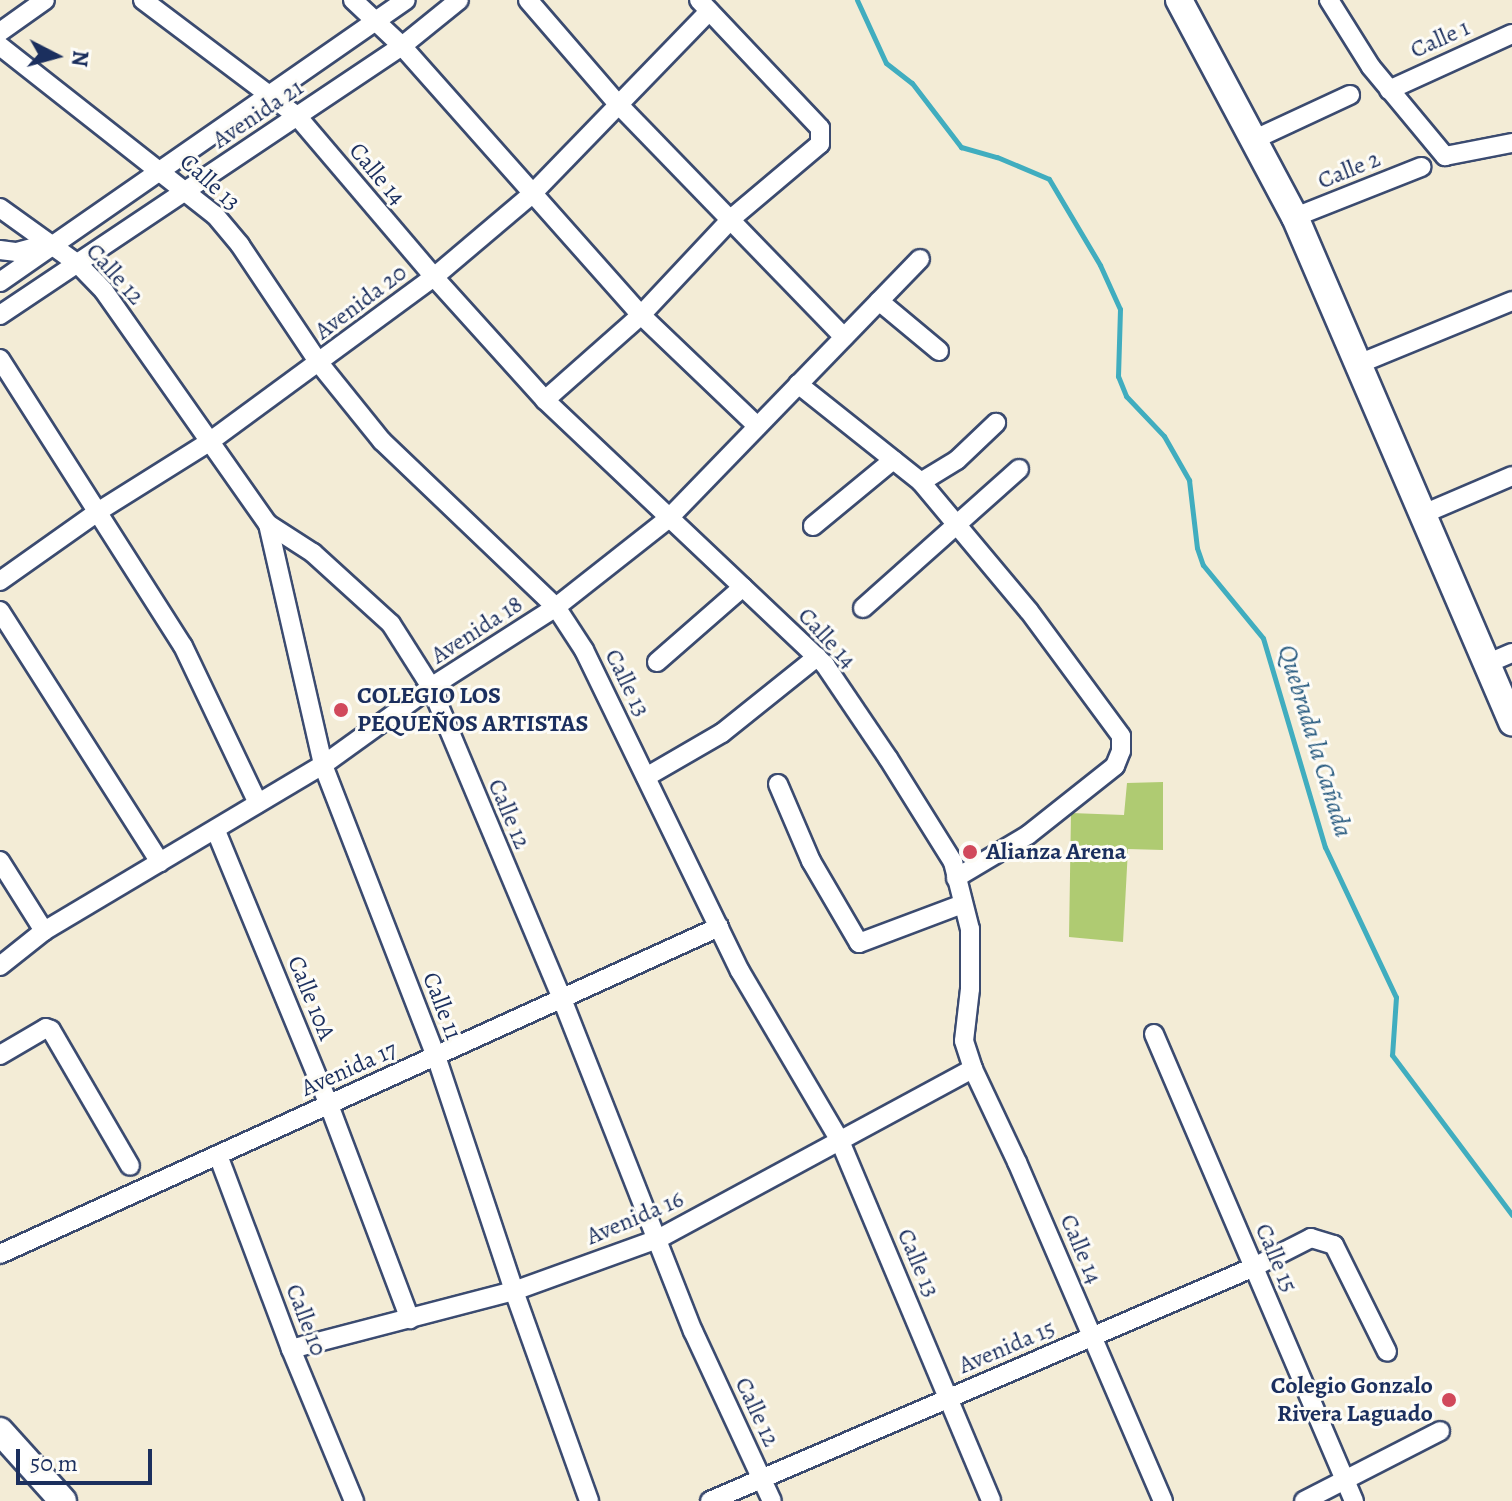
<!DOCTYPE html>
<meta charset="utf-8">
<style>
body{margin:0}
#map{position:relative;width:1512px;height:1501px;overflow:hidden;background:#f3ecd6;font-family:Alegreya,serif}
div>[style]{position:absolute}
.green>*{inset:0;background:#afcb72}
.stream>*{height:5px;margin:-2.5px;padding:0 2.5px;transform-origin:2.5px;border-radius:2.5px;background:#40adbf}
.roads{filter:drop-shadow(2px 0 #3b4b70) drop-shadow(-2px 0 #3b4b70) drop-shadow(0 2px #3b4b70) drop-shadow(0 -2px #3b4b70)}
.street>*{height:18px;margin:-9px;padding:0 9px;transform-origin:9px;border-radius:9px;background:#fff}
.secondary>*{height:26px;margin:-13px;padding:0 13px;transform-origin:13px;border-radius:13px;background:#fff}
.dots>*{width:22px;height:22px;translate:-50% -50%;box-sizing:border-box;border:4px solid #fdfcf7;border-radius:50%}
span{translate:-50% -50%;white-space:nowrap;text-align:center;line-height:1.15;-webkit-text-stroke:6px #fdfcf7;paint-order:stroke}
.street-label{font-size:24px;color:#1b2f5e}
.poi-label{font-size:24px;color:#1b2f5e;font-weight:700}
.left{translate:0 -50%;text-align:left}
.right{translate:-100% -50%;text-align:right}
.water-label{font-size:26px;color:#285b80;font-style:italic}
.north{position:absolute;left:16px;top:16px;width:80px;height:80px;-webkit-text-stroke:6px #fdfcf7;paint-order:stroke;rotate:96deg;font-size:22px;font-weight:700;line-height:32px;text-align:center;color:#1b2f5e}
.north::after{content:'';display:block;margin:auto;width:28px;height:36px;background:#1b2f5e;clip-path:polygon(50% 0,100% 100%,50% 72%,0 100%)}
.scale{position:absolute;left:16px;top:1449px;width:136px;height:36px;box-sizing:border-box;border:4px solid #1b2f5e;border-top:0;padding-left:10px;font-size:24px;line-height:28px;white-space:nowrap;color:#1b2f5e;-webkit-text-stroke:6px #fdfcf7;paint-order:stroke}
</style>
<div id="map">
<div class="green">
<i style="clip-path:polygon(1163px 782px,1163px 850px,1128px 849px,1123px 942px,1069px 937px,1071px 813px,1124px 815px,1127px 783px)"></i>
</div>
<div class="stream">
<i style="left:857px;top:0;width:69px;rotate:65.3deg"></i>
<i style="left:886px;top:63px;width:33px;rotate:38deg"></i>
<i style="left:912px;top:83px;width:81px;rotate:52.6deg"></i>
<i style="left:961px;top:147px;width:37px;rotate:16deg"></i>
<i style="left:997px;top:157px;width:56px;rotate:22.9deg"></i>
<i style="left:1049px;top:179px;width:100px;rotate:59.3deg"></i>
<i style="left:1100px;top:265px;width:48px;rotate:65.6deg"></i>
<i style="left:1120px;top:309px;width:67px;rotate:91.7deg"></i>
<i style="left:1118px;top:376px;width:22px;rotate:68deg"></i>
<i style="left:1126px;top:396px;width:55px;rotate:46.5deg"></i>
<i style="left:1164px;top:436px;width:51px;rotate:60.4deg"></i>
<i style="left:1189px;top:480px;width:68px;rotate:83.3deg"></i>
<i style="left:1197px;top:548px;width:18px;rotate:71deg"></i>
<i style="left:1203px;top:565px;width:94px;rotate:50.6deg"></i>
<i style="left:1263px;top:638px;width:218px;rotate:73.5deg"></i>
<i style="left:1325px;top:847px;width:166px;rotate:64.7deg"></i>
<i style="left:1396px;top:997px;width:58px;rotate:93.9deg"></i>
<i style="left:1392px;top:1055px;width:200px;rotate:53.1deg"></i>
</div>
<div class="roads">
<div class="street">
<i style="left:143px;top:0;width:193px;rotate:37deg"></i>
<i style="left:297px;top:116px;width:211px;rotate:49.6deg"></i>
<i style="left:434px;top:277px;width:166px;rotate:47.9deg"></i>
<i style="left:545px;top:400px;width:386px;rotate:43.4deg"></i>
<i style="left:825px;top:665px;width:112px;rotate:55.9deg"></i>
<i style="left:888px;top:758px;width:123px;rotate:58deg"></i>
<i style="left:953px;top:862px;width:69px;rotate:75.8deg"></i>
<i style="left:970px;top:929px;width:60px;rotate:90deg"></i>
<i style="left:970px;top:989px;width:52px;rotate:96.6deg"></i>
<i style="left:964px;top:1041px;width:29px;rotate:72deg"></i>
<i style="left:973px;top:1069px;width:103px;rotate:64.7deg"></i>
<i style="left:1017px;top:1162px;width:369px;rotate:66.7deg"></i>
<i style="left:353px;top:0;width:67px;rotate:43.2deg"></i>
<i style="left:402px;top:46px;width:360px;rotate:48.4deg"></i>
<i style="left:641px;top:315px;width:161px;rotate:43.7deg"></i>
<i style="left:528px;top:0;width:136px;rotate:49.2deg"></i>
<i style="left:617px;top:103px;width:326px;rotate:45.9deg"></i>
<i style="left:1329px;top:0;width:79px;rotate:57.9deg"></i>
<i style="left:1371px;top:67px;width:116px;rotate:50.3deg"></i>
<i style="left:1445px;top:156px;width:68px;rotate:-11deg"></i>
<i style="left:0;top:32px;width:55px;rotate:-35.4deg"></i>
<i style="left:0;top:46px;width:273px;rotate:38.2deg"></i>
<i style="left:215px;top:215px;width:39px;rotate:50deg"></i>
<i style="left:240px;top:245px;width:142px;rotate:56.2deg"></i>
<i style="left:319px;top:363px;width:100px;rotate:51.1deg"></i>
<i style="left:382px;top:441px;width:240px;rotate:43.7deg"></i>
<i style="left:556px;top:607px;width:51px;rotate:56.9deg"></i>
<i style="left:584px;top:650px;width:357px;rotate:64.1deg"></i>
<i style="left:740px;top:971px;width:197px;rotate:59.5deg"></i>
<i style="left:840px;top:1141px;width:390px;rotate:67.2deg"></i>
<i style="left:1389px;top:90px;width:135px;rotate:-24.5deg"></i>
<i style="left:1253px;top:140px;width:107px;rotate:-24.9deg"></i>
<i style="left:0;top:208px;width:96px;rotate:35.7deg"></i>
<i style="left:78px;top:264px;width:37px;rotate:46deg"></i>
<i style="left:104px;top:291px;width:285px;rotate:54.9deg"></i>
<i style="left:268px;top:524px;width:54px;rotate:32.8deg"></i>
<i style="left:313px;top:553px;width:105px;rotate:42.3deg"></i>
<i style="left:391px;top:624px;width:75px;rotate:57.6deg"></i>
<i style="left:431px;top:687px;width:338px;rotate:67.2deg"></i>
<i style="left:562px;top:999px;width:357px;rotate:68.5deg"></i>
<i style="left:693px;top:1331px;width:187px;rotate:65.1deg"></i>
<i style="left:1295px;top:217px;width:136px;rotate:-21.6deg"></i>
<i style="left:0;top:250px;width:17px;rotate:7deg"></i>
<i style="left:17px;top:252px;width:28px;rotate:-15deg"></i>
<i style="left:0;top:282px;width:494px;rotate:-34.8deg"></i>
<i style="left:879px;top:301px;width:78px;rotate:39.8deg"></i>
<i style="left:0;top:315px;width:484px;rotate:-33.8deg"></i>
<i style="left:402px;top:46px;width:73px;rotate:-38.9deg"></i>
<i style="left:0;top:359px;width:340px;rotate:57.5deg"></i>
<i style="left:183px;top:646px;width:174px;rotate:64.5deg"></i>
<i style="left:1356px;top:365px;width:169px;rotate:-22.3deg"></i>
<i style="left:798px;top:384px;width:157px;rotate:38.5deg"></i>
<i style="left:921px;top:482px;width:168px;rotate:50.1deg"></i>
<i style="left:1029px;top:611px;width:155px;rotate:53.6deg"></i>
<i style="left:1121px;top:736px;width:15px;rotate:90deg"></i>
<i style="left:1121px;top:751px;width:16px;rotate:112deg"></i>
<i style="left:1115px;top:766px;width:111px;rotate:141.6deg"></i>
<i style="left:1028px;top:835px;width:84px;rotate:149.2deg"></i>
<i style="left:545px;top:400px;width:128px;rotate:-41.5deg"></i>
<i style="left:641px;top:315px;width:133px;rotate:-46.8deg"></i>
<i style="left:732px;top:218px;width:115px;rotate:-40.1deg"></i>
<i style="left:820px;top:144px;width:16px;rotate:-90deg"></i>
<i style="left:820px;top:128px;width:176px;rotate:-133.4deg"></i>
<i style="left:921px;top:482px;width:42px;rotate:-31.4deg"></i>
<i style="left:957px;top:460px;width:54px;rotate:-43.5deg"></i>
<i style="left:1421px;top:515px;width:99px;rotate:-23.2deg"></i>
<i style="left:268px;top:524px;width:247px;rotate:77.1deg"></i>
<i style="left:323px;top:765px;width:312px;rotate:68.8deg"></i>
<i style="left:436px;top:1056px;width:248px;rotate:71.6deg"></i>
<i style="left:514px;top:1291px;width:223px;rotate:70.3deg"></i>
<i style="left:813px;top:526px;width:104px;rotate:-39.5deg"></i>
<i style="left:0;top:581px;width:121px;rotate:-35.3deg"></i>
<i style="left:99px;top:511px;width:133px;rotate:-32.1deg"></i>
<i style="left:212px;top:440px;width:275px;rotate:-36.3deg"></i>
<i style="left:434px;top:277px;width:127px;rotate:-40.2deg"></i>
<i style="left:531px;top:195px;width:256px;rotate:-45.9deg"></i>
<i style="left:863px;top:608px;width:209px;rotate:-41.7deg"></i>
<i style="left:0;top:611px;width:298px;rotate:57.5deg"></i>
<i style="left:657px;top:662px;width:114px;rotate:-41.1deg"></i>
<i style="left:1486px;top:664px;width:28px;rotate:-23deg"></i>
<i style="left:646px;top:777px;width:88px;rotate:-30.1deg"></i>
<i style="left:722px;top:733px;width:122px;rotate:-38.7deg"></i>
<i style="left:778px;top:784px;width:84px;rotate:66.8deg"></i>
<i style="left:811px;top:861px;width:95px;rotate:59.7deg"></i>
<i style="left:859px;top:943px;width:111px;rotate:-20.6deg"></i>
<i style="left:216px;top:831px;width:296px;rotate:67.6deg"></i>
<i style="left:329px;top:1105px;width:229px;rotate:69.3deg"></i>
<i style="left:0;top:861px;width:83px;rotate:57.8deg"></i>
<i style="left:0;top:966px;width:56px;rotate:-38.5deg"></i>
<i style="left:44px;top:931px;width:325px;rotate:-30.8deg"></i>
<i style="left:323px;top:765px;width:133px;rotate:-35.8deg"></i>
<i style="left:431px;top:687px;width:148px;rotate:-32.6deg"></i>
<i style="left:556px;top:607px;width:142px;rotate:-38.2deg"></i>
<i style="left:668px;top:519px;width:362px;rotate:-45.9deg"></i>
<i style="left:1154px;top:1034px;width:508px;rotate:66.82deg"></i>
<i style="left:0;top:1055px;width:53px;rotate:-30.4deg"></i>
<i style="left:46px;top:1028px;width:5px;rotate:22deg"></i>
<i style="left:51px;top:1030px;width:157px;rotate:59.8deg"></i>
<i style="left:218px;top:1155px;width:207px;rotate:69.4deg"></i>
<i style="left:291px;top:1349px;width:165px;rotate:67.5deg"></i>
<i style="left:0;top:1254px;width:790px;rotate:-24.46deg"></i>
<i style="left:291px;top:1349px;width:230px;rotate:-14.6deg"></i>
<i style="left:514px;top:1291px;width:153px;rotate:-19.9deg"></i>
<i style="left:658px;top:1239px;width:358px;rotate:-28.4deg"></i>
<i style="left:710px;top:1501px;width:592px;rotate:-23.27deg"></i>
<i style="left:1254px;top:1267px;width:64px;rotate:-27deg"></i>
<i style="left:1311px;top:1238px;width:24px;rotate:17deg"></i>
<i style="left:1334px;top:1245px;width:119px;rotate:63.6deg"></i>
<i style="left:1304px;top:1501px;width:153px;rotate:-27.2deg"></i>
</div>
<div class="secondary">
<i style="left:1179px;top:0;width:246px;rotate:61.9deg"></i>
<i style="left:1295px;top:217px;width:550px;rotate:66.75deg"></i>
<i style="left:0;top:1431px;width:94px;rotate:48deg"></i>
</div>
</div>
<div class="dots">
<i style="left:341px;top:710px;background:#d1495b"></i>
<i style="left:970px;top:852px;background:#d1495b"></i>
<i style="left:1449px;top:1400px;background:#d1495b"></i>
</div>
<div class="street-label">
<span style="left:1440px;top:39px;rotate:-24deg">Calle 1</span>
<span style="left:258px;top:114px;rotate:-34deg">Avenida 21</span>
<span style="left:1349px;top:170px;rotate:-22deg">Calle 2</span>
<span style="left:377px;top:174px;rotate:50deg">Calle 14</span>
<span style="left:210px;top:182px;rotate:42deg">Calle 13</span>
<span style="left:115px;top:274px;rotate:48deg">Calle 12</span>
<span style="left:361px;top:302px;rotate:-37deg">Avenida 20</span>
<span style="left:477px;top:630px;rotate:-33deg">Avenida 18</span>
<span style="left:827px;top:638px;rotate:47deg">Calle 14</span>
<span style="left:627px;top:683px;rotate:64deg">Calle 13</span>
<span style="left:509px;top:814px;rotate:67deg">Calle 12</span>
<span style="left:311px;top:998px;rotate:68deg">Calle 10A</span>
<span style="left:442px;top:1006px;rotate:69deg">Calle 11</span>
<span style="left:349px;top:1069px;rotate:-24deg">Avenida 17</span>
<span style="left:635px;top:1218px;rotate:-23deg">Avenida 16</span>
<span style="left:1081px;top:1249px;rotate:67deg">Calle 14</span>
<span style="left:1276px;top:1258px;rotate:67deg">Calle 15</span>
<span style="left:918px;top:1263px;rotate:67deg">Calle 13</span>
<span style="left:306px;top:1320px;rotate:69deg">Calle 10</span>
<span style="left:1007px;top:1347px;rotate:-23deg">Avenida 15</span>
<span style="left:757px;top:1412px;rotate:65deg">Calle 12</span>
</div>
<div class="poi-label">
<span class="left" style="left:357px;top:710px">COLEGIO LOS<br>PEQUEÑOS ARTISTAS</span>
<span class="left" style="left:986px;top:852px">Alianza Arena</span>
<span class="right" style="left:1433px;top:1400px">Colegio Gonzalo<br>Rivera Laguado</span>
</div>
<div class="water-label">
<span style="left:1315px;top:741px;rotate:73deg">Quebrada la Cañada</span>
</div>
<div class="north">N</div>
<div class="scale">50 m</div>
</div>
